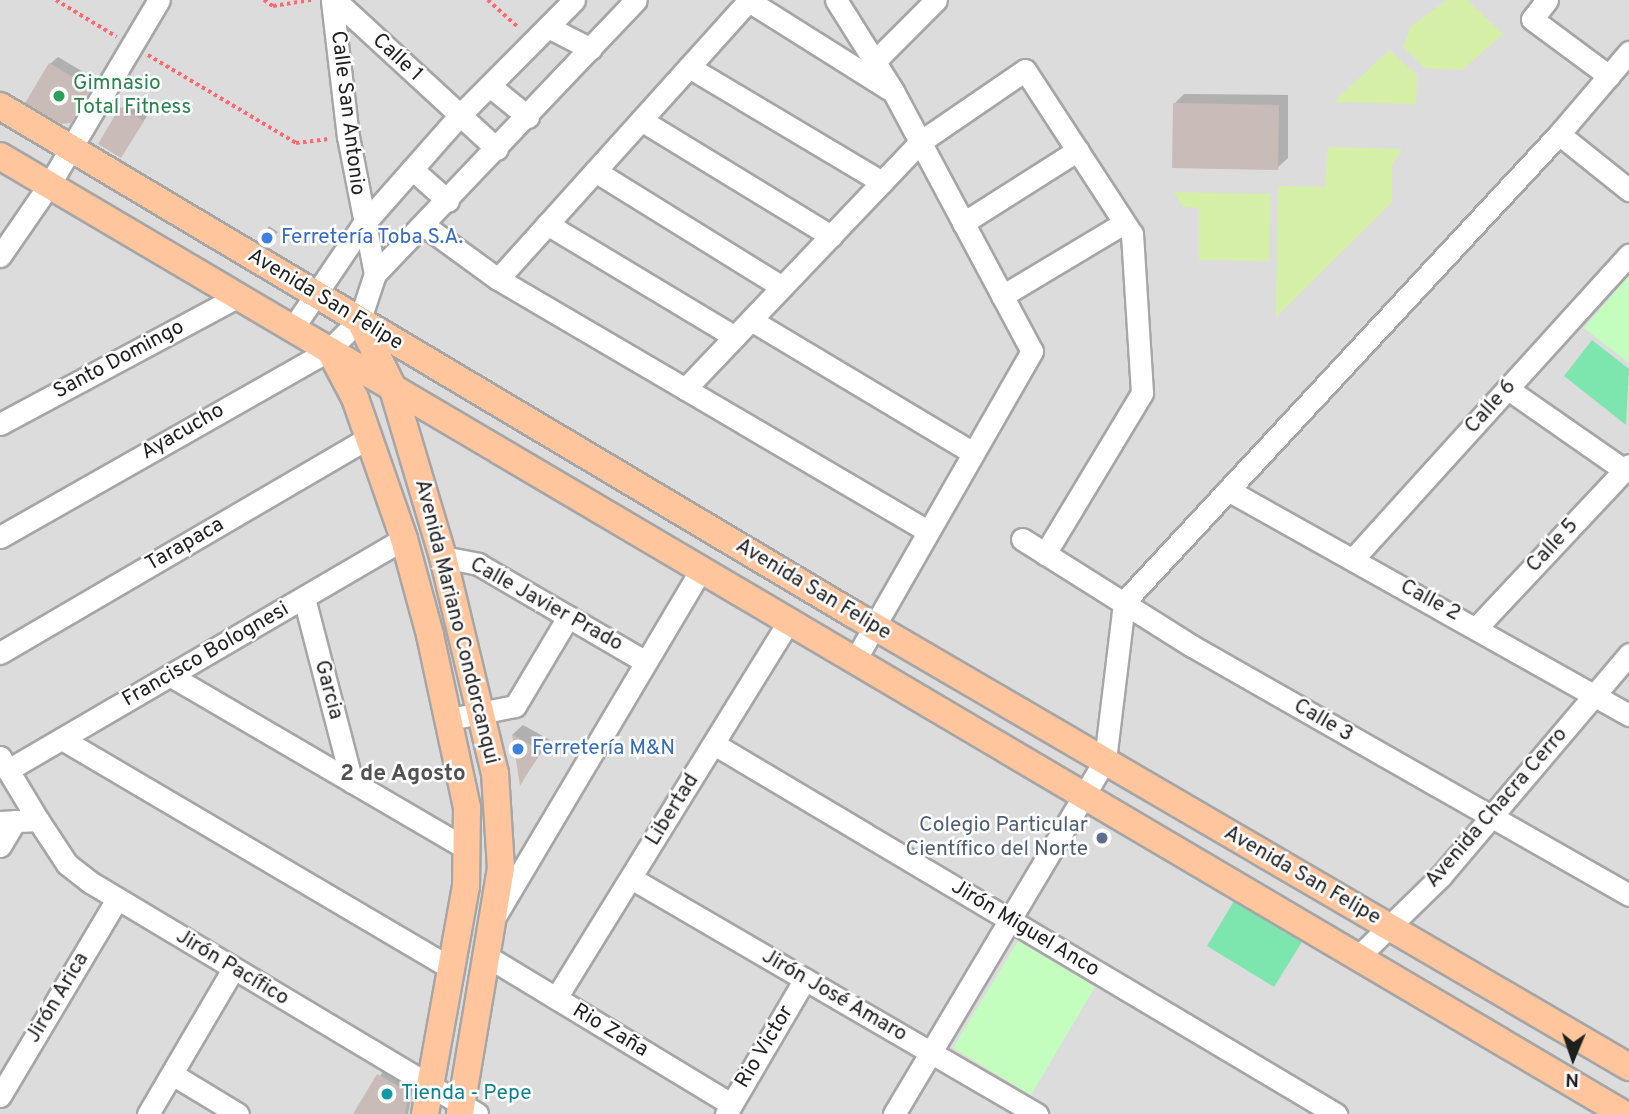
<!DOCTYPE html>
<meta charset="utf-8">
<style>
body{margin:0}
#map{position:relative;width:1629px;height:1114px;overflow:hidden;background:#f1ebe5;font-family:Overpass,sans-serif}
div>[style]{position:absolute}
.residential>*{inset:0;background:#dddcdc}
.grass>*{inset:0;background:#d5efa7}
.park>*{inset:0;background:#c3febf}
.pitch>*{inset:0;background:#7de6ae}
.shadow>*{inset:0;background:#0003}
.building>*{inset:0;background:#c9bcb8}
.path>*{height:3.5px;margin-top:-1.75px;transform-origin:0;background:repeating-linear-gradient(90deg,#ff686e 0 3.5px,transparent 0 7px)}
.roads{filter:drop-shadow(2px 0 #a6a6a6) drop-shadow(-2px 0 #a6a6a6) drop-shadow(0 2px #a6a6a6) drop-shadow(0 -2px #a6a6a6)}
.minor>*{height:21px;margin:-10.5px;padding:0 10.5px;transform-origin:10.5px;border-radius:10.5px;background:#fff}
.major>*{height:26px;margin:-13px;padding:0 13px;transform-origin:13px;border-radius:13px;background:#ffc59c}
.dots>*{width:19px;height:19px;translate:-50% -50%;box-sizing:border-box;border:4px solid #fff;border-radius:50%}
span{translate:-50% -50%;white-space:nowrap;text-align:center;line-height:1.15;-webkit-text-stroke:5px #fff;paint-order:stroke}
.street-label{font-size:21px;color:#1f1f1f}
.leisure-label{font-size:21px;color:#27864d}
.left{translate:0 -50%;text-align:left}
.shop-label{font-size:21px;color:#366cbe}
.service-label{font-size:21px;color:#4e5e75}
.right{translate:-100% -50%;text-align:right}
.culture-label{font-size:21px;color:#0d838f}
.neighbourhood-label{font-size:23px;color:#525252;font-weight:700}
.north{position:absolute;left:1538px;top:1023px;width:70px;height:70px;-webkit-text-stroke:5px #fff;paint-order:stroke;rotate:182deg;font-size:19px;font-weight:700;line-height:28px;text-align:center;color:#1f1f1f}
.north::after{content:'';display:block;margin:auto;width:24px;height:32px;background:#1f1f1f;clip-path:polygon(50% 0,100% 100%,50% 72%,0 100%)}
</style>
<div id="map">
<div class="residential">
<i style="clip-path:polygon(0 0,1629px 0,1629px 1114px,0 1114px)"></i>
</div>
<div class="grass">
<i style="clip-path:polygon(1447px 0,1467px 0,1503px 34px,1462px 70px,1425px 68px,1403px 47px,1411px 26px)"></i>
<i style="clip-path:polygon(1389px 50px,1417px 75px,1416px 104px,1334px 102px)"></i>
<i style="clip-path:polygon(1328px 147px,1402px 149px,1392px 165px,1392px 202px,1276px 317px,1278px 186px,1325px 187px)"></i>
<i style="clip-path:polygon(1174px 192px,1270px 194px,1269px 261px,1199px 260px,1199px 208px,1183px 207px)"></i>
</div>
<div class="park">
<i style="clip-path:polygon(1629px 276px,1629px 363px,1584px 328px)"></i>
<i style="clip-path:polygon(1018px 941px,1095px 987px,1031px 1095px,953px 1048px)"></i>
</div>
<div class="pitch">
<i style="clip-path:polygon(1592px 340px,1629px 369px,1626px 425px,1564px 376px)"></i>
<i style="clip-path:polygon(1234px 901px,1302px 942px,1274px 987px,1207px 946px)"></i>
</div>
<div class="shadow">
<i style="clip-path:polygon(58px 57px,97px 80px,70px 121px,50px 64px)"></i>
<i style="clip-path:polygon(1184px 94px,1288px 95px,1288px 158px,1277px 168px,1174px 104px)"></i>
<i style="clip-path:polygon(126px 104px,147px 116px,121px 156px,122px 108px)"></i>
<i style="clip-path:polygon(269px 226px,278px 232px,268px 245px,259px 240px)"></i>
<i style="clip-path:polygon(523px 725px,550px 740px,521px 782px,513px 734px)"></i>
<i style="clip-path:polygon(384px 1070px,414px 1086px,408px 1114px,355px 1114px)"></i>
</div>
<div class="building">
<i style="clip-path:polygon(49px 63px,91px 88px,71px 123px,61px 124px,25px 103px)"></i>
<i style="clip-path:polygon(1173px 103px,1279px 105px,1278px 170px,1172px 168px)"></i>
<i style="clip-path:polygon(120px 107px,144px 121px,121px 158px,98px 144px)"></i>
<i style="clip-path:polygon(512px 734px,541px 751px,520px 786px)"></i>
<i style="clip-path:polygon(377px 1074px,409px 1092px,405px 1114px,353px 1114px)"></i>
</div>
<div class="path">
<i style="left:56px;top:0;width:71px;rotate:31.2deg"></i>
<i style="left:264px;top:0;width:11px;rotate:34deg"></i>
<i style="left:273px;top:6px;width:39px;rotate:-9deg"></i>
<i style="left:488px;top:0;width:42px;rotate:42.1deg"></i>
<i style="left:148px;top:55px;width:172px;rotate:30.7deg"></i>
<i style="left:296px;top:143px;width:33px;rotate:-7deg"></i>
</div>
<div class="roads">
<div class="minor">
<i style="left:335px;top:0;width:220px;rotate:42.6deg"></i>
<i style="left:836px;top:0;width:107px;rotate:57.9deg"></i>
<i style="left:893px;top:91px;width:295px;rotate:61.9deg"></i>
<i style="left:1032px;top:351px;width:356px;rotate:119.8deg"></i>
<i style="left:1547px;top:0;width:24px;rotate:128deg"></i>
<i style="left:1532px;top:19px;width:96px;rotate:36.5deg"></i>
<i style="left:749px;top:1px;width:165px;rotate:32.2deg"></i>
<i style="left:548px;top:27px;width:48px;rotate:27.1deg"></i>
<i style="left:875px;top:61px;width:86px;rotate:-45deg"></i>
<i style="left:689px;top:67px;width:225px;rotate:30.8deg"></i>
<i style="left:490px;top:86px;width:49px;rotate:39.2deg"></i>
<i style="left:641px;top:120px;width:223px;rotate:31.4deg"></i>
<i style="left:1559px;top:134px;width:90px;rotate:38.7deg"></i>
<i style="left:412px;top:169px;width:48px;rotate:41.6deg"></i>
<i style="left:595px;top:171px;width:220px;rotate:31.8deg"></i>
<i style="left:963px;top:223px;width:136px;rotate:-32.4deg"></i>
<i style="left:547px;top:224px;width:219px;rotate:31deg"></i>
<i style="left:425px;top:226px;width:90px;rotate:36deg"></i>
<i style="left:498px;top:279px;width:498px;rotate:30.4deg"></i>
<i style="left:0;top:256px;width:86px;rotate:-55.4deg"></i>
<i style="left:49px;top:185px;width:215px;rotate:-59.3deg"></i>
<i style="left:375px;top:274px;width:378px;rotate:-46.4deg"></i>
<i style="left:498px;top:279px;width:375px;rotate:-48deg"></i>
<i style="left:1002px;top:296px;width:142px;rotate:-30.9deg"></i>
<i style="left:751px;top:320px;width:259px;rotate:30.9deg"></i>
<i style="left:293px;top:328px;width:123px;rotate:-55.9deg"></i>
<i style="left:362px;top:226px;width:147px;rotate:-48.6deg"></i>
<i style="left:459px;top:116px;width:163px;rotate:-45.2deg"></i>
<i style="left:685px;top:389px;width:341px;rotate:-46.4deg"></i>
<i style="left:920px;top:142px;width:127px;rotate:-34.4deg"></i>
<i style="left:1025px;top:70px;width:196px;rotate:56.9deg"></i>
<i style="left:1132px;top:234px;width:159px;rotate:86.4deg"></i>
<i style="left:1142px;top:393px;width:188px;rotate:121.1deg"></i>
<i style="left:1508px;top:389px;width:141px;rotate:34.9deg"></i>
<i style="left:0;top:424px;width:271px;rotate:-28.2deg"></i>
<i style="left:1228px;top:490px;width:460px;rotate:29.3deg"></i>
<i style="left:0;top:537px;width:378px;rotate:-29.6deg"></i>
<i style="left:329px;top:350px;width:44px;rotate:-45deg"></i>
<i style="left:360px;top:319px;width:47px;rotate:-71.6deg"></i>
<i style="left:375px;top:274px;width:140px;rotate:-101.1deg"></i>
<i style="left:348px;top:137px;width:138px;rotate:-96.7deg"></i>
<i style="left:1022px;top:539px;width:201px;rotate:32.2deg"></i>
<i style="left:1192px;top:646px;width:503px;rotate:29.67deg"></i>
<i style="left:443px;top:557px;width:36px;rotate:11deg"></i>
<i style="left:478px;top:564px;width:194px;rotate:30.3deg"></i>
<i style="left:1353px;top:559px;width:411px;rotate:-47.8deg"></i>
<i style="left:304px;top:598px;width:190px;rotate:75.4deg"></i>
<i style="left:1478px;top:626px;width:221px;rotate:-46.8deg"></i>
<i style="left:0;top:653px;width:428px;rotate:-30.3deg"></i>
<i style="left:171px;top:676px;width:343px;rotate:30.3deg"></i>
<i style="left:450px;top:719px;width:66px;rotate:-11.3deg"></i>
<i style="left:515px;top:706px;width:104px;rotate:-59.2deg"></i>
<i style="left:62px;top:739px;width:451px;rotate:30.5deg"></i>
<i style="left:714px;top:744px;width:724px;rotate:30.75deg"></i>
<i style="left:0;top:757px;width:74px;rotate:58.9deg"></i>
<i style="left:8px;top:770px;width:458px;rotate:-30.3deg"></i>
<i style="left:0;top:822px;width:38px;rotate:-3deg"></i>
<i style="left:38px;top:820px;width:53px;rotate:56.6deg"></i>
<i style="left:67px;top:864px;width:29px;rotate:38deg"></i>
<i style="left:90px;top:882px;width:451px;rotate:30.9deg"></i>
<i style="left:0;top:846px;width:29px;rotate:-59deg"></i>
<i style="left:631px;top:878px;width:470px;rotate:30.2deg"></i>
<i style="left:497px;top:913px;width:400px;rotate:-59.3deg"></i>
<i style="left:488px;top:957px;width:284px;rotate:31.2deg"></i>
<i style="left:1358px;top:957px;width:116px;rotate:-44.3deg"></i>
<i style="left:1441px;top:876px;width:291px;rotate:-49.7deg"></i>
<i style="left:556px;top:998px;width:443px;rotate:-58.3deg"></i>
<i style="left:172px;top:1074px;width:77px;rotate:31.2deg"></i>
<i style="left:0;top:1096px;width:229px;rotate:-59.3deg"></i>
<i style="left:148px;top:1114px;width:168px;rotate:-59.6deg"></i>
<i style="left:726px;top:1114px;width:156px;rotate:-59.7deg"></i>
<i style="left:894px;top:1114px;width:412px;rotate:-59.2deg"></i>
<i style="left:1105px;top:760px;width:159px;rotate:-83.1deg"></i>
<i style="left:1124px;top:602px;width:639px;rotate:-47.09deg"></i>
<i style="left:1559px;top:134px;width:108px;rotate:-49.5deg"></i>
</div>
<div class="major">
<i style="left:0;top:106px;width:993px;rotate:30.78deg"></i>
<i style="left:853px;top:614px;width:899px;rotate:30.27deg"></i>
<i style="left:0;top:156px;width:1886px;rotate:30.54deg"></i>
<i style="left:360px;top:321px;width:72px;rotate:63.8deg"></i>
<i style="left:392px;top:386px;width:178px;rotate:73.4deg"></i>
<i style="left:443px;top:557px;width:222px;rotate:76.5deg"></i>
<i style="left:495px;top:773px;width:95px;rotate:86.4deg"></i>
<i style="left:501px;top:868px;width:249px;rotate:99.5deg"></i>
<i style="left:330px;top:351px;width:53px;rotate:62deg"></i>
<i style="left:355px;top:398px;width:149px;rotate:70.8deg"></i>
<i style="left:404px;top:539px;width:99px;rotate:74.8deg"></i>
<i style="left:430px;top:635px;width:176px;rotate:77.9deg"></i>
<i style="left:467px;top:807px;width:79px;rotate:90.7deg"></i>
<i style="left:466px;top:886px;width:232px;rotate:100.2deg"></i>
</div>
</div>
<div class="dots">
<i style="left:59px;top:96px;background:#2e9e5b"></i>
<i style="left:267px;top:238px;background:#3f7fe0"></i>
<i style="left:518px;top:749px;background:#3f7fe0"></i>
<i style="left:1102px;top:838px;background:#5c6f8a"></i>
<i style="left:387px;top:1094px;background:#0f9aa8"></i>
</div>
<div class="street-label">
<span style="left:397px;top:58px;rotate:43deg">Calle 1</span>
<span style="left:347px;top:113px;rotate:83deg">Calle San Antonio</span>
<span style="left:325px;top:300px;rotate:31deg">Avenida San Felipe</span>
<span style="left:119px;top:360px;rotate:-28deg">Santo Domingo</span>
<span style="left:1491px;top:407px;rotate:-48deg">Calle 6</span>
<span style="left:183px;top:432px;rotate:-30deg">Ayacucho</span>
<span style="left:185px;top:545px;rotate:-30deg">Tarapaca</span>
<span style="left:1553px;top:546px;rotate:-47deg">Calle 5</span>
<span style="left:813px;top:590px;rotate:31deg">Avenida San Felipe</span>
<span style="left:1430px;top:601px;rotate:28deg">Calle 2</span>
<span style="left:546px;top:605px;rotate:29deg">Calle Javier Prado</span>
<span style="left:456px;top:622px;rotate:76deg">Avenida Mariano Condorcanqui</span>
<span style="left:206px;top:655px;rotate:-30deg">Francisco Bolognesi</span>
<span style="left:328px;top:690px;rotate:75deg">Garcia</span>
<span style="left:1323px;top:721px;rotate:30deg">Calle 3</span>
<span style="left:1497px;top:808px;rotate:-49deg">Avenida Chacra Cerro</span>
<span style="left:673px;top:810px;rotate:-58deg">Libertad</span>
<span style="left:1302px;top:876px;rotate:30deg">Avenida San Felipe</span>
<span style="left:1025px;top:929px;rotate:31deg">Jirón Miguel Anco</span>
<span style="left:232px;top:968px;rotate:31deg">Jirón Pacífico</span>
<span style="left:834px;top:996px;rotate:30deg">Jirón José Amaro</span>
<span style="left:58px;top:998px;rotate:-59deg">Jirón Arica</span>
<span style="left:610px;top:1031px;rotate:31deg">Rio Zaña</span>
<span style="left:765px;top:1047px;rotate:-59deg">Rio Victor</span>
</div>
<div class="leisure-label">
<span class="left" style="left:73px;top:96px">Gimnasio<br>Total Fitness</span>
</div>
<div class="shop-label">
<span class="left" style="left:281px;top:238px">Ferretería Toba S.A.</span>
<span class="left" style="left:532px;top:749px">Ferretería M&amp;N</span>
</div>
<div class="service-label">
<span class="right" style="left:1088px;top:838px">Colegio Particular<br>Científico del Norte</span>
</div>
<div class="culture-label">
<span class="left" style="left:401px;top:1094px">Tienda - Pepe</span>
</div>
<div class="neighbourhood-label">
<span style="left:403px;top:775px">2 de Agosto</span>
</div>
<div class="north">N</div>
</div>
